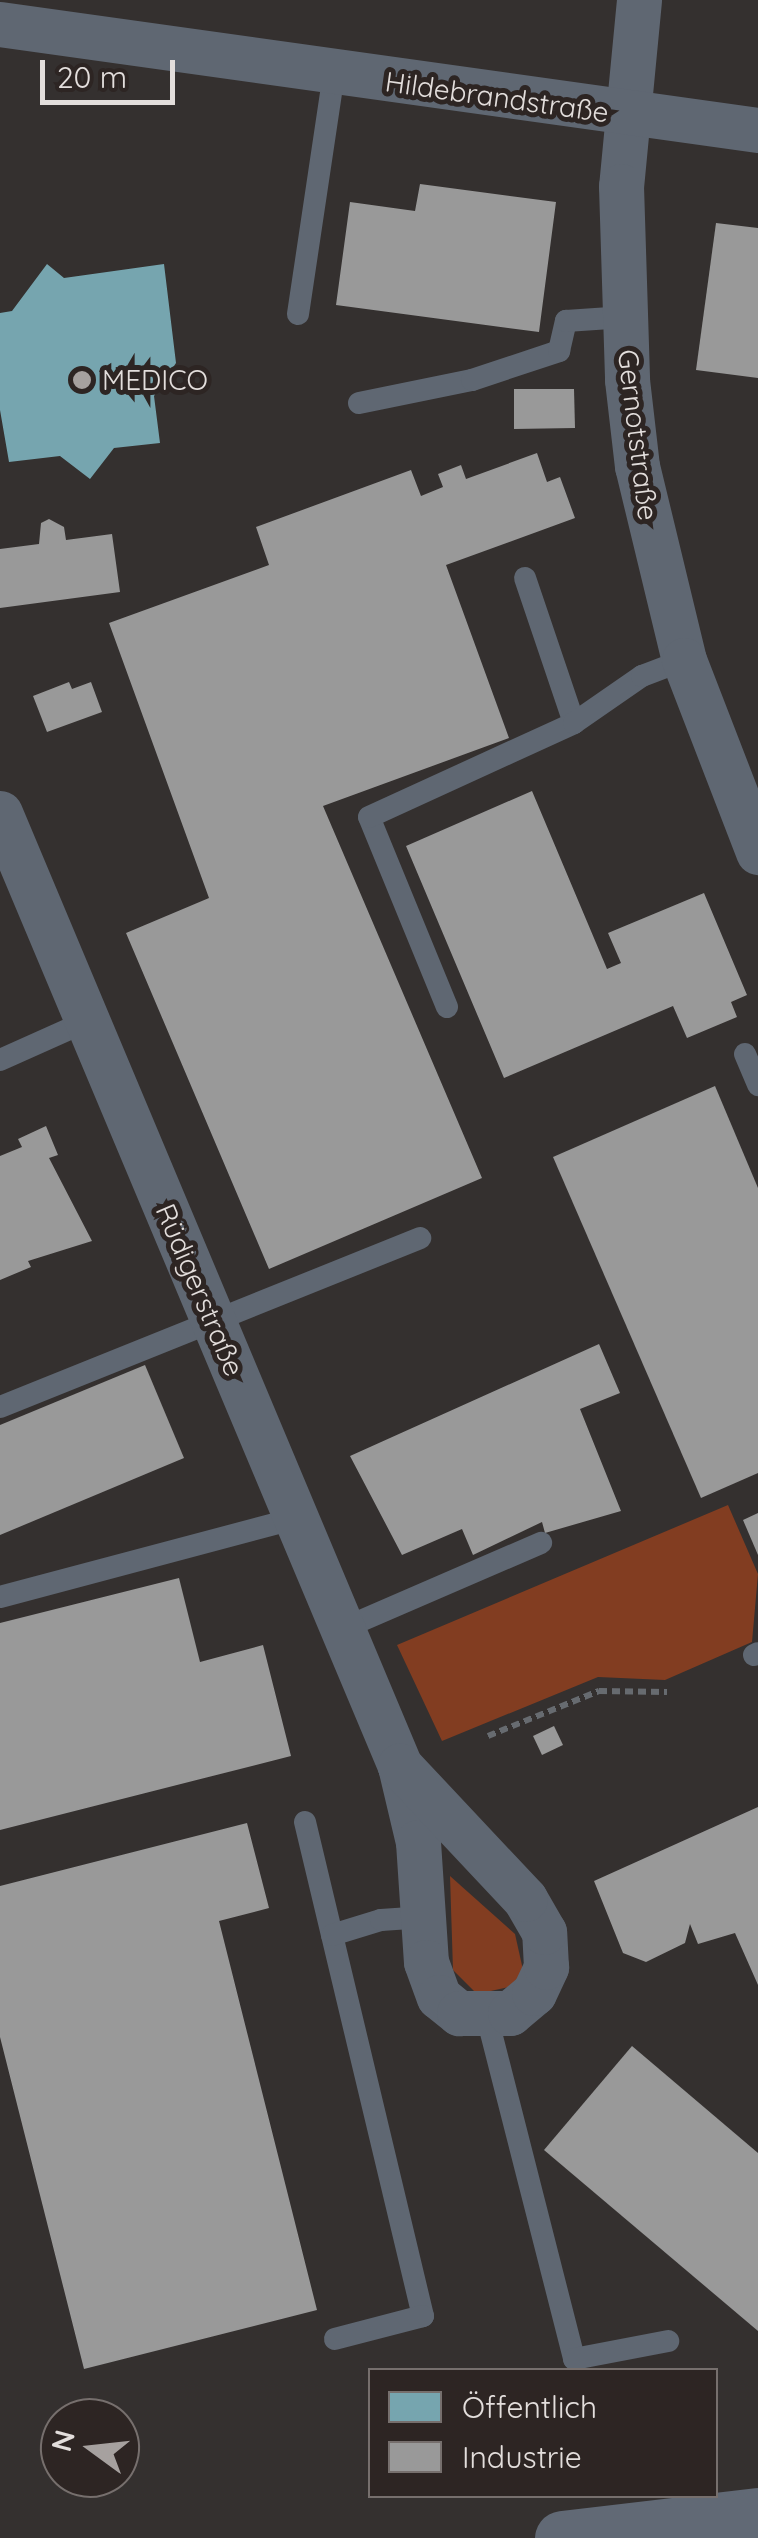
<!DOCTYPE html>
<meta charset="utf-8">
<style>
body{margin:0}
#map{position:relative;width:758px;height:2538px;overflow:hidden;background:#34302f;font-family:Quicksand,sans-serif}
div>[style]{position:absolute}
.green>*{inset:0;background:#823d21}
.public>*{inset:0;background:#76a5af}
.industry>*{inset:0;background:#999}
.path>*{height:6px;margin-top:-3px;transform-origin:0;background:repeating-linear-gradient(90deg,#676b70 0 8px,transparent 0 13px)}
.lane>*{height:22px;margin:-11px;padding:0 11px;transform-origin:11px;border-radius:11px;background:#5f6772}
.street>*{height:45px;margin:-22.5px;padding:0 22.5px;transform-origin:22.5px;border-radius:22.5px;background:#5f6772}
.secondary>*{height:55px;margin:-27.5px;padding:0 27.5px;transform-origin:27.5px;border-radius:27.5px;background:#616975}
.dots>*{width:28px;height:28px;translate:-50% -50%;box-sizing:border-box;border:5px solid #2d2523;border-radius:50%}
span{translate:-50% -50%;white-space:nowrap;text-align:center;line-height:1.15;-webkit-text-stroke:10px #2d2523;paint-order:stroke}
.street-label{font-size:28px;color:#e3dedc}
.poi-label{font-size:28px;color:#e3dedc}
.left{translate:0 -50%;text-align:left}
.legend{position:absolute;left:368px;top:2368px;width:350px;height:130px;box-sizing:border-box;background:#2d2523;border:2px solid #766f6d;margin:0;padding:12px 18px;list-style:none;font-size:30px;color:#e3dedc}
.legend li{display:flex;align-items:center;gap:20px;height:50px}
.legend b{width:50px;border:2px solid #766f6d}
.north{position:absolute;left:40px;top:2398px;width:100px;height:100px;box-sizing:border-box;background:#2d2523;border:2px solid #766f6d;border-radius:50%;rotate:285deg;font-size:28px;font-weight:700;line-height:40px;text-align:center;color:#e3dedc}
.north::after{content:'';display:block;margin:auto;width:35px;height:45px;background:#a6a19f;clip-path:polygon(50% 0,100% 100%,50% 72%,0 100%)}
.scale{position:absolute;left:40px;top:60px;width:135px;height:45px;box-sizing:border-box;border:5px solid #e3dedc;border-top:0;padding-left:12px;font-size:30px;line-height:35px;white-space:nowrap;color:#e3dedc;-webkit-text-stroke:8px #2d2523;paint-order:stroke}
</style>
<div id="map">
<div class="green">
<i style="clip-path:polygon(728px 1505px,758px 1574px,752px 1642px,665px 1680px,598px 1677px,442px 1741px,397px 1645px)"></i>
<i style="clip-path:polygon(450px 1876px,515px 1934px,523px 1970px,513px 1986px,477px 1994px,453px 1970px)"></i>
</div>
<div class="public">
<i style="clip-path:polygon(47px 264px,64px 278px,164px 264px,176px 363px,154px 396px,160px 443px,114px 448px,90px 479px,60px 456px,9px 462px,0 410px,0 313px,12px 311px)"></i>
</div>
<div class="industry">
<i style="clip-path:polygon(420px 184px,556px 202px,539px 332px,336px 305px,350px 202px,415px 211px)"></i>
<i style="clip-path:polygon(716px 223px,758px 228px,758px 378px,696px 370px)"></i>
<i style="clip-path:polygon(514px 389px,574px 389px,575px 428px,514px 429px)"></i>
<i style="clip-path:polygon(537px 453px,547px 482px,560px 477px,575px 518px,446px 565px,509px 738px,323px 806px,482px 1178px,269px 1269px,126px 933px,209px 898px,109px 623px,269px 565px,256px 527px,411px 470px,421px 496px,443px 487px,438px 474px,461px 465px,466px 479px)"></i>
<i style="clip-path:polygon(49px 519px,64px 527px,66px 540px,112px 534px,120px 592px,0 608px,0 549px,39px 544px,41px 523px)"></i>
<i style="clip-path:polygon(69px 682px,72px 689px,91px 682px,102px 712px,47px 732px,33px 696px)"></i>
<i style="clip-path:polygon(532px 791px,607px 969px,621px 963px,608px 933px,704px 893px,747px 995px,731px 1002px,737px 1017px,687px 1038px,673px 1006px,504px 1078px,406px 846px)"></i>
<i style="clip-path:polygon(715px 1086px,758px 1188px,758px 1473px,701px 1498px,553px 1157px)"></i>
<i style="clip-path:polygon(46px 1126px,58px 1155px,49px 1158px,92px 1241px,28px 1261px,31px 1267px,0 1280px,0 1156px,22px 1147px,18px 1139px)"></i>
<i style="clip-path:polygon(599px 1344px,620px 1393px,580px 1409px,621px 1511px,545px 1533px,542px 1522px,473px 1555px,462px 1529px,402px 1555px,350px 1456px)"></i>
<i style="clip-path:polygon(145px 1365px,184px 1458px,0 1535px,0 1425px)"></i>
<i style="clip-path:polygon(758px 1513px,758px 1555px,743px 1520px)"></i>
<i style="clip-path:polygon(179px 1578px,200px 1662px,263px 1645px,291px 1756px,0 1830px,0 1623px)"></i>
<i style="clip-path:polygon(554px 1726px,563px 1745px,542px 1755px,533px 1736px)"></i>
<i style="clip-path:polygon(758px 1807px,758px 1985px,735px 1933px,698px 1944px,690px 1924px,685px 1943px,646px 1962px,623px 1953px,594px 1881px)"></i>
<i style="clip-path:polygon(247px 1823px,269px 1908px,219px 1921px,317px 2310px,84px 2369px,0 2037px,0 1886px)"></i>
<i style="clip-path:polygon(632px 2046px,758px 2153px,758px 2331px,544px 2150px)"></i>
</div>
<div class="path">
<i style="left:488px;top:1736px;width:120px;rotate:-22.1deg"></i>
<i style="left:599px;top:1691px;width:68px;rotate:0.8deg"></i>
</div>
<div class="lane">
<i style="left:298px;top:314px;width:244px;rotate:-81.5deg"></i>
<i style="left:359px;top:403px;width:115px;rotate:-11.5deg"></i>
<i style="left:472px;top:380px;width:92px;rotate:-18.4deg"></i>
<i style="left:559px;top:351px;width:31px;rotate:-77deg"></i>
<i style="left:566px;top:321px;width:59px;rotate:-3.9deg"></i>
<i style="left:525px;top:578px;width:153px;rotate:71.3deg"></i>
<i style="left:447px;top:1007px;width:205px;rotate:-112.3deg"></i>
<i style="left:369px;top:817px;width:226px;rotate:-24.6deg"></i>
<i style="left:574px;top:723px;width:83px;rotate:-34.7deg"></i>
<i style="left:642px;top:676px;width:45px;rotate:-20.9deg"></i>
<i style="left:745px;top:1054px;width:34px;rotate:67deg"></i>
<i style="left:0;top:1060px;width:95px;rotate:-24.1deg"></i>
<i style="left:0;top:1407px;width:453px;rotate:-21.9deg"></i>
<i style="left:0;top:1597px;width:306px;rotate:-14.9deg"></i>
<i style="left:342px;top:1629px;width:217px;rotate:-23.4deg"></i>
<i style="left:754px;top:1655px;width:4px;rotate:-27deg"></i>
<i style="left:305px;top:1822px;width:508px;rotate:76.57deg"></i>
<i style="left:423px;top:2316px;width:91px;rotate:165.4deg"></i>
<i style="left:332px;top:1935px;width:51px;rotate:-17deg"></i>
<i style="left:381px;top:1920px;width:44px;rotate:-3.9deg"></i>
<i style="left:487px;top:2017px;width:353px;rotate:75.7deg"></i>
<i style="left:574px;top:2359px;width:96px;rotate:-10.8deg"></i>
</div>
<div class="street">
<i style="left:639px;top:0;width:187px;rotate:95.5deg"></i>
<i style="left:621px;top:186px;width:194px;rotate:88.2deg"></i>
<i style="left:627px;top:380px;width:87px;rotate:83.4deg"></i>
<i style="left:637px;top:466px;width:200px;rotate:76.4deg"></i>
<i style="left:684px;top:660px;width:206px;rotate:68.9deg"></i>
<i style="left:0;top:24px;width:765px;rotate:7.96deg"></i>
<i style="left:0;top:813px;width:1034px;rotate:67.23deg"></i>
<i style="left:400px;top:1766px;width:78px;rotate:76.7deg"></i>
<i style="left:418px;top:1842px;width:120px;rotate:86.2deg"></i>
<i style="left:426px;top:1962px;width:37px;rotate:70deg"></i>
<i style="left:439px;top:1997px;width:26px;rotate:39deg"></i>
<i style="left:459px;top:2013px;width:51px"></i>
<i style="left:510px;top:2013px;width:31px;rotate:-40deg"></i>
<i style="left:534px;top:1993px;width:29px;rotate:-65deg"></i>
<i style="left:546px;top:1967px;width:35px;rotate:-93deg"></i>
<i style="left:544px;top:1932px;width:38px;rotate:-120deg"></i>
<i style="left:525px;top:1899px;width:183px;rotate:-133.2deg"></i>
</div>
<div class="secondary">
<i style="left:562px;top:2538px;width:197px;rotate:-6.7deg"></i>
</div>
<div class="dots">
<i style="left:82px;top:380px;background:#a6a19f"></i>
</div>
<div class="street-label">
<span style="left:497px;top:97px;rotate:8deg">Hildebrandstraße</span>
<span style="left:638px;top:435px;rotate:83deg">Gernotstraße</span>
<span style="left:200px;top:1290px;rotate:67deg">Rüdigerstraße</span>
</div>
<div class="poi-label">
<span class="left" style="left:102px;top:380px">MEDICO</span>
</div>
<ul class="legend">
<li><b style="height:28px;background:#76a5af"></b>Öffentlich</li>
<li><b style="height:28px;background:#999"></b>Industrie</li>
</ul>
<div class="north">N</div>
<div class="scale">20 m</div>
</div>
